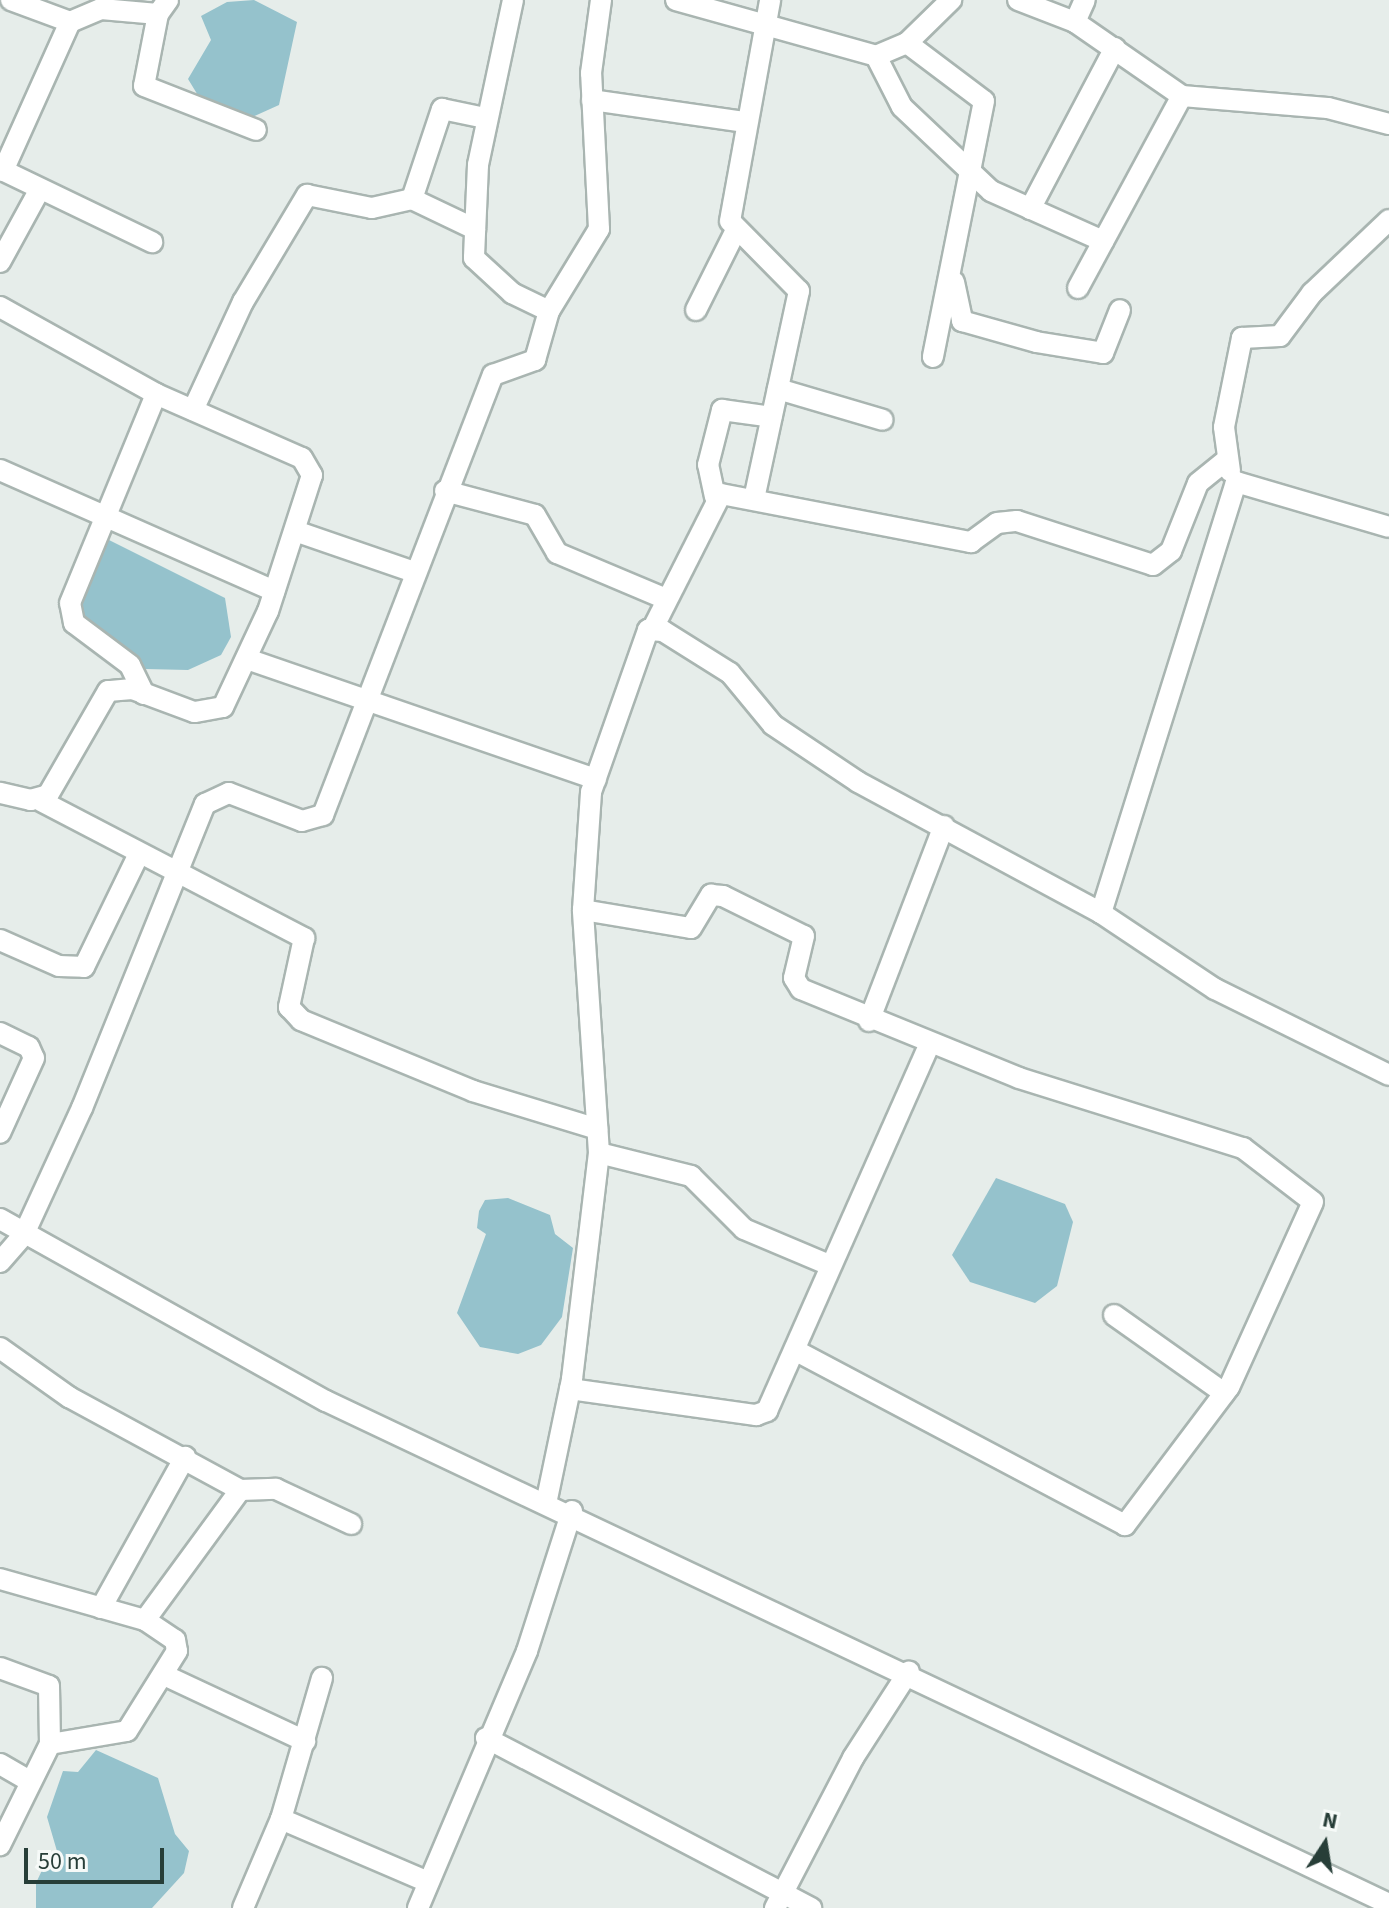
<!DOCTYPE html>
<style>
body{margin:0}
#map{position:relative;width:1389px;height:1908px;overflow:hidden;background:#e6edea;font-family:"Source Sans 3",sans-serif}
div>[style]{position:absolute}
.water>*{inset:0;background:#95c2cc}
.roads{filter:drop-shadow(2px 0 #a9b5b1) drop-shadow(-2px 0 #a9b5b1) drop-shadow(0 2px #a9b5b1) drop-shadow(0 -2px #a9b5b1)}
.minor>*{height:20px;margin:-10px;padding:0 10px;transform-origin:10px;border-radius:10px;background:#fff}
span{translate:-50% -50%;white-space:nowrap;text-align:center;line-height:1.15;-webkit-text-stroke:6px #f6faf8;paint-order:stroke}
.north{position:absolute;left:1285px;top:1804px;width:80px;height:80px;-webkit-text-stroke:6px #f6faf8;paint-order:stroke;rotate:12deg;font-size:22px;font-weight:700;line-height:32px;text-align:center;color:#273e38}
.north::after{content:'';display:block;margin:auto;width:28px;height:36px;background:#273e38;clip-path:polygon(50% 0,100% 100%,50% 72%,0 100%)}
.scale{position:absolute;left:24px;top:1848px;width:140px;height:36px;box-sizing:border-box;border:4px solid #273e38;border-top:0;padding-left:10px;font-size:24px;line-height:28px;white-space:nowrap;color:#273e38;-webkit-text-stroke:6px #f6faf8;paint-order:stroke}
</style>
<div id="map">
<div class="water">
<i style="clip-path:polygon(254px 0,297px 22px,279px 105px,250px 118px,199px 97px,188px 79px,211px 40px,201px 16px,227px 2px)"></i>
<i style="clip-path:polygon(105px 538px,225px 598px,231px 637px,221px 655px,188px 670px,145px 669px,80px 617px,79px 578px)"></i>
<i style="clip-path:polygon(996px 1178px,1065px 1204px,1073px 1222px,1057px 1286px,1035px 1303px,970px 1282px,952px 1255px)"></i>
<i style="clip-path:polygon(508px 1198px,550px 1215px,555px 1234px,573px 1248px,562px 1317px,541px 1345px,518px 1354px,480px 1347px,457px 1313px,486px 1234px,477px 1228px,479px 1211px,485px 1200px)"></i>
<i style="clip-path:polygon(96px 1750px,158px 1778px,175px 1834px,189px 1851px,184px 1873px,152px 1908px,36px 1908px,36px 1883px,44px 1866px,59px 1858px,47px 1817px,63px 1771px,78px 1772px)"></i>
</div>
<div class="roads">
<div class="minor">
<i style="left:11px;top:0;width:63px;rotate:20.4deg"></i>
<i style="left:513px;top:0;width:169px;rotate:102deg"></i>
<i style="left:478px;top:165px;width:93px;rotate:92.5deg"></i>
<i style="left:474px;top:258px;width:52px;rotate:42.6deg"></i>
<i style="left:512px;top:293px;width:41px;rotate:25.9deg"></i>
<i style="left:676px;top:0;width:208px;rotate:15.6deg"></i>
<i style="left:876px;top:56px;width:34px;rotate:-23deg"></i>
<i style="left:907px;top:43px;width:62px;rotate:-44.3deg"></i>
<i style="left:1018px;top:0;width:61px;rotate:21.1deg"></i>
<i style="left:1075px;top:22px;width:130px;rotate:34.7deg"></i>
<i style="left:1182px;top:96px;width:146px;rotate:4.7deg"></i>
<i style="left:1328px;top:108px;width:63px;rotate:14.7deg"></i>
<i style="left:158px;top:14px;width:73px;rotate:101deg"></i>
<i style="left:144px;top:86px;width:120px;rotate:21.4deg"></i>
<i style="left:1075px;top:22px;width:24px;rotate:-66deg"></i>
<i style="left:907px;top:43px;width:96px;rotate:37deg"></i>
<i style="left:984px;top:101px;width:261px;rotate:101.3deg"></i>
<i style="left:876px;top:56px;width:57px;rotate:63deg"></i>
<i style="left:902px;top:107px;width:122px;rotate:43.3deg"></i>
<i style="left:991px;top:191px;width:123px;rotate:24.1deg"></i>
<i style="left:592px;top:100px;width:154px;rotate:8.2deg"></i>
<i style="left:0;top:169px;width:169px;rotate:25.7deg"></i>
<i style="left:3px;top:171px;width:163px;rotate:-65.8deg"></i>
<i style="left:70px;top:22px;width:34px;rotate:-23deg"></i>
<i style="left:101px;top:9px;width:57px;rotate:5deg"></i>
<i style="left:158px;top:14px;width:17px;rotate:-54deg"></i>
<i style="left:412px;top:199px;width:95px;rotate:-71.6deg"></i>
<i style="left:442px;top:109px;width:44px;rotate:11.8deg"></i>
<i style="left:1030px;top:209px;width:182px;rotate:-62.2deg"></i>
<i style="left:0;top:262px;width:83px;rotate:-61.3deg"></i>
<i style="left:954px;top:282px;width:40px;rotate:78deg"></i>
<i style="left:962px;top:321px;width:77px;rotate:15.8deg"></i>
<i style="left:1036px;top:342px;width:68px;rotate:9.3deg"></i>
<i style="left:1103px;top:353px;width:46px;rotate:-68.4deg"></i>
<i style="left:1078px;top:288px;width:218px;rotate:-61.6deg"></i>
<i style="left:0;top:307px;width:179px;rotate:29.1deg"></i>
<i style="left:156px;top:394px;width:159px;rotate:23.7deg"></i>
<i style="left:302px;top:458px;width:20px;rotate:60deg"></i>
<i style="left:312px;top:475px;width:143px;rotate:107.9deg"></i>
<i style="left:268px;top:611px;width:106px;rotate:115.1deg"></i>
<i style="left:223px;top:707px;width:29px;rotate:170deg"></i>
<i style="left:194px;top:712px;width:66px;rotate:-159.6deg"></i>
<i style="left:132px;top:689px;width:24px;rotate:175deg"></i>
<i style="left:108px;top:691px;width:120px;rotate:120deg"></i>
<i style="left:48px;top:795px;width:18px;rotate:164deg"></i>
<i style="left:31px;top:800px;width:32px;rotate:-167deg"></i>
<i style="left:696px;top:310px;width:87px;rotate:-63.4deg"></i>
<i style="left:778px;top:389px;width:109px;rotate:16.4deg"></i>
<i style="left:193px;top:410px;width:119px;rotate:-65.2deg"></i>
<i style="left:243px;top:302px;width:125px;rotate:-59.1deg"></i>
<i style="left:307px;top:195px;width:66px;rotate:11.3deg"></i>
<i style="left:372px;top:208px;width:41px;rotate:-12.7deg"></i>
<i style="left:412px;top:199px;width:70px;rotate:25.5deg"></i>
<i style="left:0;top:470px;width:300px;rotate:23.8deg"></i>
<i style="left:1230px;top:471px;width:44px;rotate:-97.8deg"></i>
<i style="left:1224px;top:427px;width:91px;rotate:-78.6deg"></i>
<i style="left:1242px;top:338px;width:38px;rotate:-3deg"></i>
<i style="left:1280px;top:336px;width:54px;rotate:-53.3deg"></i>
<i style="left:1312px;top:293px;width:106px;rotate:-43.5deg"></i>
<i style="left:445px;top:491px;width:93px;rotate:14.9deg"></i>
<i style="left:535px;top:515px;width:44px;rotate:59.9deg"></i>
<i style="left:557px;top:553px;width:118px;rotate:22.9deg"></i>
<i style="left:715px;top:497px;width:33px;rotate:-102deg"></i>
<i style="left:708px;top:465px;width:57px;rotate:-75.7deg"></i>
<i style="left:722px;top:410px;width:50px;rotate:8deg"></i>
<i style="left:754px;top:499px;width:213px;rotate:-77.8deg"></i>
<i style="left:799px;top:291px;width:98px;rotate:-134.6deg"></i>
<i style="left:730px;top:221px;width:225px;rotate:-79.7deg"></i>
<i style="left:295px;top:531px;width:126px;rotate:19deg"></i>
<i style="left:653px;top:628px;width:150px;rotate:-63.1deg"></i>
<i style="left:721px;top:494px;width:255px;rotate:10.9deg"></i>
<i style="left:971px;top:542px;width:32px;rotate:-36deg"></i>
<i style="left:997px;top:523px;width:20px;rotate:-6deg"></i>
<i style="left:1017px;top:521px;width:143px;rotate:17.9deg"></i>
<i style="left:1153px;top:565px;width:23px;rotate:-38deg"></i>
<i style="left:1171px;top:551px;width:73px;rotate:-68.3deg"></i>
<i style="left:1198px;top:483px;width:35px;rotate:-39deg"></i>
<i style="left:247px;top:659px;width:369px;rotate:19deg"></i>
<i style="left:144px;top:694px;width:32px;rotate:-116deg"></i>
<i style="left:130px;top:665px;width:70px;rotate:-143.1deg"></i>
<i style="left:74px;top:623px;width:20px;rotate:-101deg"></i>
<i style="left:70px;top:603px;width:226px;rotate:-67.6deg"></i>
<i style="left:41px;top:801px;width:297px;rotate:27.5deg"></i>
<i style="left:304px;top:938px;width:71px;rotate:102.3deg"></i>
<i style="left:289px;top:1007px;width:18px;rotate:47deg"></i>
<i style="left:301px;top:1020px;width:186px;rotate:22.4deg"></i>
<i style="left:473px;top:1091px;width:130px;rotate:17deg"></i>
<i style="left:583px;top:910px;width:109px;rotate:9.5deg"></i>
<i style="left:691px;top:928px;width:39px;rotate:-59deg"></i>
<i style="left:711px;top:895px;width:12px;rotate:5deg"></i>
<i style="left:723px;top:896px;width:90px;rotate:26.3deg"></i>
<i style="left:804px;top:936px;width:43px;rotate:103.4deg"></i>
<i style="left:794px;top:978px;width:13px;rotate:58deg"></i>
<i style="left:801px;top:989px;width:235px;rotate:22.2deg"></i>
<i style="left:1019px;top:1078px;width:235px;rotate:17.4deg"></i>
<i style="left:1243px;top:1148px;width:88px;rotate:37.6deg"></i>
<i style="left:1313px;top:1202px;width:203px;rotate:114.4deg"></i>
<i style="left:1229px;top:1387px;width:173px;rotate:127deg"></i>
<i style="left:1125px;top:1525px;width:371px;rotate:-152.1deg"></i>
<i style="left:1101px;top:913px;width:452px;rotate:-72.6deg"></i>
<i style="left:1236px;top:482px;width:159px;rotate:16.4deg"></i>
<i style="left:0;top:940px;width:64px;rotate:23.8deg"></i>
<i style="left:59px;top:966px;width:25px;rotate:2deg"></i>
<i style="left:84px;top:967px;width:123px;rotate:-64.1deg"></i>
<i style="left:869px;top:1021px;width:209px;rotate:-69deg"></i>
<i style="left:0;top:1033px;width:32px;rotate:26deg"></i>
<i style="left:29px;top:1047px;width:12px;rotate:66deg"></i>
<i style="left:34px;top:1058px;width:82px;rotate:114.4deg"></i>
<i style="left:599px;top:1153px;width:95px;rotate:14deg"></i>
<i style="left:691px;top:1176px;width:75px;rotate:45deg"></i>
<i style="left:744px;top:1229px;width:90px;rotate:22.9deg"></i>
<i style="left:0;top:1219px;width:373px;rotate:29.2deg"></i>
<i style="left:326px;top:1401px;width:1176px;rotate:25.32deg"></i>
<i style="left:0;top:1262px;width:37px;rotate:-49deg"></i>
<i style="left:24px;top:1234px;width:139px;rotate:-65.3deg"></i>
<i style="left:82px;top:1108px;width:328px;rotate:-68deg"></i>
<i style="left:205px;top:804px;width:26px;rotate:-25deg"></i>
<i style="left:229px;top:793px;width:78px;rotate:21deg"></i>
<i style="left:302px;top:821px;width:22px;rotate:-16deg"></i>
<i style="left:323px;top:815px;width:472px;rotate:-68.9deg"></i>
<i style="left:493px;top:375px;width:45px;rotate:-19.7deg"></i>
<i style="left:535px;top:360px;width:51px;rotate:-74.1deg"></i>
<i style="left:549px;top:311px;width:96px;rotate:-58.6deg"></i>
<i style="left:599px;top:229px;width:156px;rotate:-92.9deg"></i>
<i style="left:591px;top:73px;width:74px;rotate:-82.2deg"></i>
<i style="left:1114px;top:1315px;width:135px;rotate:35.3deg"></i>
<i style="left:0;top:1348px;width:85px;rotate:35.4deg"></i>
<i style="left:69px;top:1397px;width:195px;rotate:28.5deg"></i>
<i style="left:570px;top:1389px;width:188px;rotate:8deg"></i>
<i style="left:756px;top:1415px;width:12px;rotate:-20deg"></i>
<i style="left:767px;top:1411px;width:399px;rotate:-66.1deg"></i>
<i style="left:547px;top:1499px;width:123px;rotate:-78.2deg"></i>
<i style="left:572px;top:1379px;width:228px;rotate:-83.2deg"></i>
<i style="left:599px;top:1153px;width:244px;rotate:-93.8deg"></i>
<i style="left:583px;top:910px;width:118px;rotate:-86.1deg"></i>
<i style="left:591px;top:792px;width:172px;rotate:-70.6deg"></i>
<i style="left:648px;top:630px;width:15px;rotate:4deg"></i>
<i style="left:663px;top:631px;width:79px;rotate:32.1deg"></i>
<i style="left:730px;top:673px;width:67px;rotate:50.4deg"></i>
<i style="left:773px;top:725px;width:102px;rotate:33.8deg"></i>
<i style="left:858px;top:782px;width:276px;rotate:28.3deg"></i>
<i style="left:1101px;top:913px;width:137px;rotate:33.7deg"></i>
<i style="left:1215px;top:989px;width:194px;rotate:26.3deg"></i>
<i style="left:0;top:1579px;width:151px;rotate:15.8deg"></i>
<i style="left:145px;top:1620px;width:36px;rotate:34deg"></i>
<i style="left:175px;top:1640px;width:11px;rotate:80deg"></i>
<i style="left:177px;top:1651px;width:94px;rotate:122deg"></i>
<i style="left:127px;top:1731px;width:78px;rotate:170.4deg"></i>
<i style="left:50px;top:1744px;width:113px;rotate:116.3deg"></i>
<i style="left:101px;top:1608px;width:173px;rotate:-60.9deg"></i>
<i style="left:145px;top:1620px;width:161px;rotate:-53.8deg"></i>
<i style="left:240px;top:1490px;width:36px;rotate:-2deg"></i>
<i style="left:276px;top:1489px;width:83px;rotate:25deg"></i>
<i style="left:0;top:1668px;width:52px;rotate:20.2deg"></i>
<i style="left:49px;top:1686px;width:58px;rotate:89deg"></i>
<i style="left:164px;top:1675px;width:156px;rotate:25.1deg"></i>
<i style="left:486px;top:1738px;width:367px;rotate:27.6deg"></i>
<i style="left:0;top:1764px;width:34px;rotate:30deg"></i>
<i style="left:281px;top:1819px;width:160px;rotate:23.2deg"></i>
<i style="left:243px;top:1908px;width:97px;rotate:-66.9deg"></i>
<i style="left:281px;top:1819px;width:147px;rotate:-73.8deg"></i>
<i style="left:418px;top:1908px;width:279px;rotate:-67deg"></i>
<i style="left:527px;top:1651px;width:147px;rotate:-72.2deg"></i>
<i style="left:775px;top:1908px;width:169px;rotate:-62.5deg"></i>
<i style="left:853px;top:1758px;width:103px;rotate:-57.2deg"></i>
</div>
</div>
<div class="north">N</div>
<div class="scale">50 m</div>
</div>
